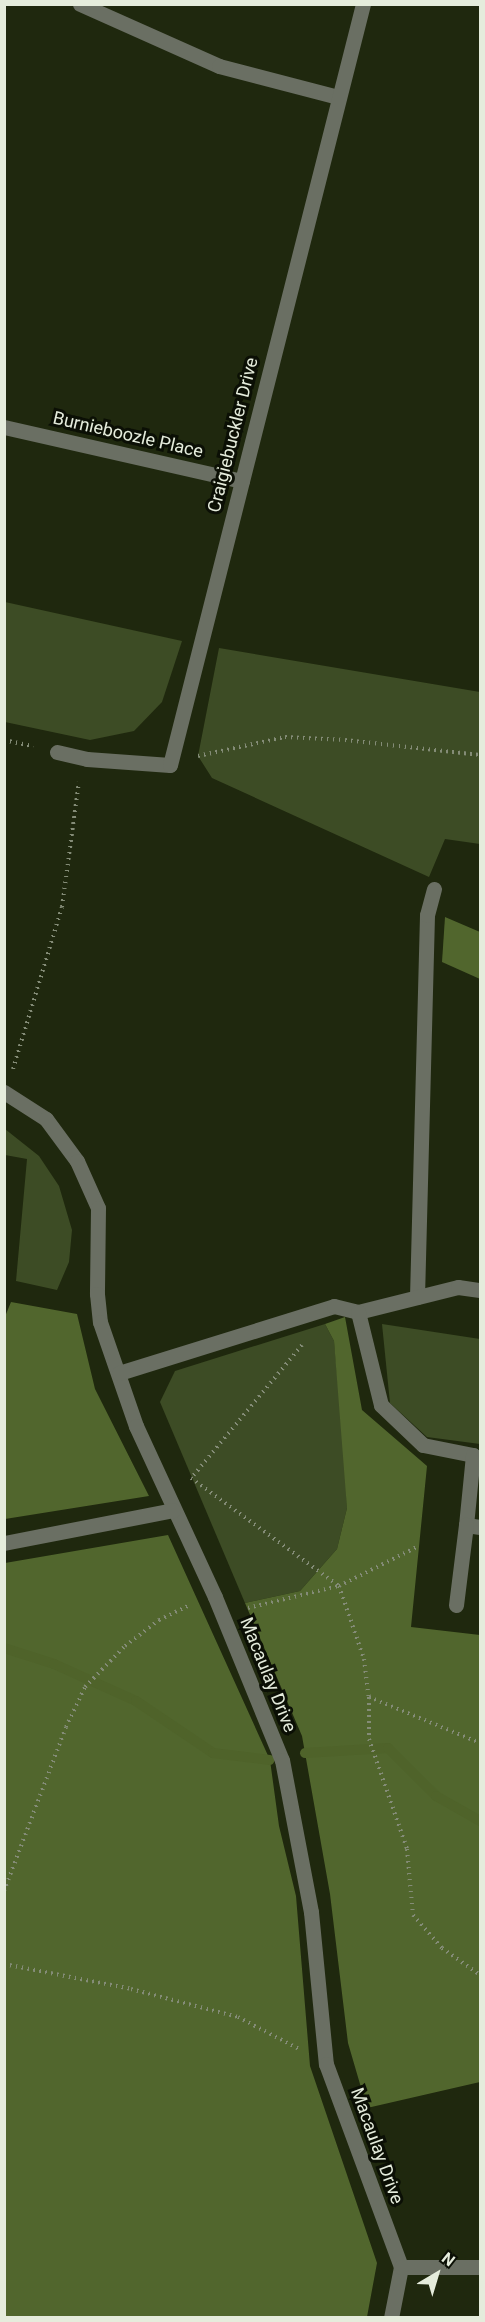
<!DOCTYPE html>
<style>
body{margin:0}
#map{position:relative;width:485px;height:2322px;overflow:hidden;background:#1f280e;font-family:Roboto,sans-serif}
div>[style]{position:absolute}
.green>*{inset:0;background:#3d4c25}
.forest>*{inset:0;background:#51662d}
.stream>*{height:10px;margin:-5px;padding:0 5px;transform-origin:5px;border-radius:5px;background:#4f632a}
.path>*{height:4px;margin-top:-2px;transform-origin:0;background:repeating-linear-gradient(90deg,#848c77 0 1.5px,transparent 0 6px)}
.minor>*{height:15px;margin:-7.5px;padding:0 7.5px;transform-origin:7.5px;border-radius:7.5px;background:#6a6f63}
span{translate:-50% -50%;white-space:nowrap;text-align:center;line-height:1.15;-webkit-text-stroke:6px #0b0f05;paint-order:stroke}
.street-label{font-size:18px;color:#e5ecdc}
.frame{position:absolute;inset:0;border:6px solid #e5ecdc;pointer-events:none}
.north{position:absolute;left:407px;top:2244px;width:60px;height:60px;-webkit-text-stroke:4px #0b0f05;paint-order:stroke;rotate:38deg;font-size:16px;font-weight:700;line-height:24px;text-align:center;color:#e5ecdc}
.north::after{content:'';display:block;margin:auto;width:21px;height:27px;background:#e5ecdc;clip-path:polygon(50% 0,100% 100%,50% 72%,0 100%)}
</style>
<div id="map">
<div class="green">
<i style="clip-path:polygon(5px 602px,182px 641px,162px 702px,134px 731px,90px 740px,5px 722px)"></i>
<i style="clip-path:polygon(219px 648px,480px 692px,480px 844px,445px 839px,429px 877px,212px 778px,198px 756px)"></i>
<i style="clip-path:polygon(5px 1129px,39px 1156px,59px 1186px,72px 1230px,69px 1262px,57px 1290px,16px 1281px,27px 1159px,5px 1155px)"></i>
<i style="clip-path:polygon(325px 1324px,334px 1341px,346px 1468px,347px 1508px,337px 1549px,300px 1591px,245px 1603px,160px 1402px,175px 1371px)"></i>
<i style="clip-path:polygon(382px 1324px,480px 1339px,480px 1444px,427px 1437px,390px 1403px)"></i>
</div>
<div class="forest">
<i style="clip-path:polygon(445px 917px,480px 932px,480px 979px,442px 962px)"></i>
<i style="clip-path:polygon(11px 1302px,77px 1314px,95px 1389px,149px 1496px,5px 1519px,4px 1319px)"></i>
<i style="clip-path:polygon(345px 1317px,362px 1410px,427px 1466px,411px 1627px,480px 1635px,480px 2082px,367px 2108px,348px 2043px,330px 1894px,302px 1736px,245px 1603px,300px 1591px,337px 1549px,347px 1508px,334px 1341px,325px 1324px)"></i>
<i style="clip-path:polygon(168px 1535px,270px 1760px,279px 1826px,296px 1896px,310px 2066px,377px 2263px,367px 2317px,5px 2317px,5px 1563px)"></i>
</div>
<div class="stream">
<i style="left:4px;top:1648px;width:52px;rotate:17.7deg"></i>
<i style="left:54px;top:1664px;width:90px;rotate:24.3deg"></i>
<i style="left:136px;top:1701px;width:93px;rotate:34deg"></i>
<i style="left:213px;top:1753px;width:57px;rotate:7deg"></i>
<i style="left:305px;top:1753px;width:83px;rotate:-3.4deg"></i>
<i style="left:388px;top:1748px;width:68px;rotate:45deg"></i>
<i style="left:436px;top:1796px;width:51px;rotate:29.6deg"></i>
</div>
<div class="path">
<i style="left:4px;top:740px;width:30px;rotate:12deg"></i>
<i style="left:198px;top:756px;width:89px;rotate:-12.3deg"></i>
<i style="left:285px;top:737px;width:60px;rotate:2.9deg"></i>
<i style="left:345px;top:740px;width:136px;rotate:6.3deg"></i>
<i style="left:13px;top:1069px;width:169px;rotate:-73.2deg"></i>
<i style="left:62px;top:907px;width:126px;rotate:-82.3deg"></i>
<i style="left:302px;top:1345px;width:173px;rotate:129.8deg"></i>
<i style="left:191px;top:1478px;width:183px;rotate:36.1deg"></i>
<i style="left:339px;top:1586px;width:89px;rotate:-26.6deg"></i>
<i style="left:248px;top:1608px;width:94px;rotate:-13.6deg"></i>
<i style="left:339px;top:1586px;width:77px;rotate:71.1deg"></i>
<i style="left:364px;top:1659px;width:38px;rotate:83deg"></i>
<i style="left:369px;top:1697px;width:120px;rotate:22.5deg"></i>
<i style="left:369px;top:1697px;width:42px;rotate:90deg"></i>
<i style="left:369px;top:1739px;width:116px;rotate:70.9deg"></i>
<i style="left:407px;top:1849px;width:66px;rotate:84.8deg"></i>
<i style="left:413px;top:1915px;width:44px;rotate:48.7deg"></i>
<i style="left:442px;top:1948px;width:47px;rotate:35.4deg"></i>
<i style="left:4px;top:1891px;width:175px;rotate:-69.3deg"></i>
<i style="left:66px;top:1727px;width:44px;rotate:-64.6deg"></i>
<i style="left:85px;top:1687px;width:57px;rotate:-45.7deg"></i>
<i style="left:125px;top:1646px;width:43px;rotate:-37.4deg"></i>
<i style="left:159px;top:1620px;width:34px;rotate:-26deg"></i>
<i style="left:4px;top:1964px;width:129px;rotate:11.1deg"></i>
<i style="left:131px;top:1989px;width:111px;rotate:14.7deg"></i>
<i style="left:238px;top:2017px;width:69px;rotate:27.7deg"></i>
</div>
<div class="minor">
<i style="left:80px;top:4px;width:152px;rotate:24deg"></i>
<i style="left:219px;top:66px;width:123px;rotate:14.6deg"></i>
<i style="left:4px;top:427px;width:244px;rotate:12.8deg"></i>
<i style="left:57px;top:752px;width:31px;rotate:13deg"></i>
<i style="left:87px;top:759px;width:83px;rotate:4.1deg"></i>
<i style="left:170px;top:765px;width:785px;rotate:-75.77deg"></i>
<i style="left:4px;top:1092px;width:50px;rotate:32.7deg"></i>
<i style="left:46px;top:1119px;width:52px;rotate:53.6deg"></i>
<i style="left:77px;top:1161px;width:51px;rotate:65.9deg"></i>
<i style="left:98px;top:1208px;width:86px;rotate:90.7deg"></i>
<i style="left:97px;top:1294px;width:28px;rotate:84deg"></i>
<i style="left:100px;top:1322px;width:110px;rotate:70.9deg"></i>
<i style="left:136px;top:1426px;width:188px;rotate:65.2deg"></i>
<i style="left:215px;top:1597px;width:176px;rotate:67.7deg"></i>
<i style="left:282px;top:1760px;width:155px;rotate:79.2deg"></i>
<i style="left:311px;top:1912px;width:153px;rotate:84.4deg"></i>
<i style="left:326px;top:2064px;width:216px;rotate:69.7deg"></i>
<i style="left:401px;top:2267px;width:52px;rotate:101.1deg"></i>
<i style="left:417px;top:1297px;width:382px;rotate:-88.5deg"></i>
<i style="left:427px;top:915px;width:27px;rotate:-75deg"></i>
<i style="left:358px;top:1312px;width:103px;rotate:-14deg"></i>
<i style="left:458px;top:1287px;width:22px;rotate:8deg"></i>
<i style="left:119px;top:1373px;width:225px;rotate:-17.3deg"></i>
<i style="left:334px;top:1306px;width:25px;rotate:14deg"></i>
<i style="left:358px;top:1312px;width:96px;rotate:76.1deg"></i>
<i style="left:381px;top:1405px;width:58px;rotate:43.6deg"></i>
<i style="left:423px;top:1445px;width:51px;rotate:11.3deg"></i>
<i style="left:473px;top:1455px;width:70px;rotate:95.7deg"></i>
<i style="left:466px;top:1525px;width:14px;rotate:8deg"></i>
<i style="left:4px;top:1543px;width:172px;rotate:-11deg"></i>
<i style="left:456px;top:1605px;width:81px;rotate:-82.9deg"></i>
<i style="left:401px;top:2267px;width:79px"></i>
</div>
<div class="street-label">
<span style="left:128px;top:435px;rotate:13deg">Burnieboozle Place</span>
<span style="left:233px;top:435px;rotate:-76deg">Craigiebuckler Drive</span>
<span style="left:268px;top:1675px;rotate:68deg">Macaulay Drive</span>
<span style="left:377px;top:2146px;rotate:70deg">Macaulay Drive</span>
</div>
<div class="frame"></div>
<div class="north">N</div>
</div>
